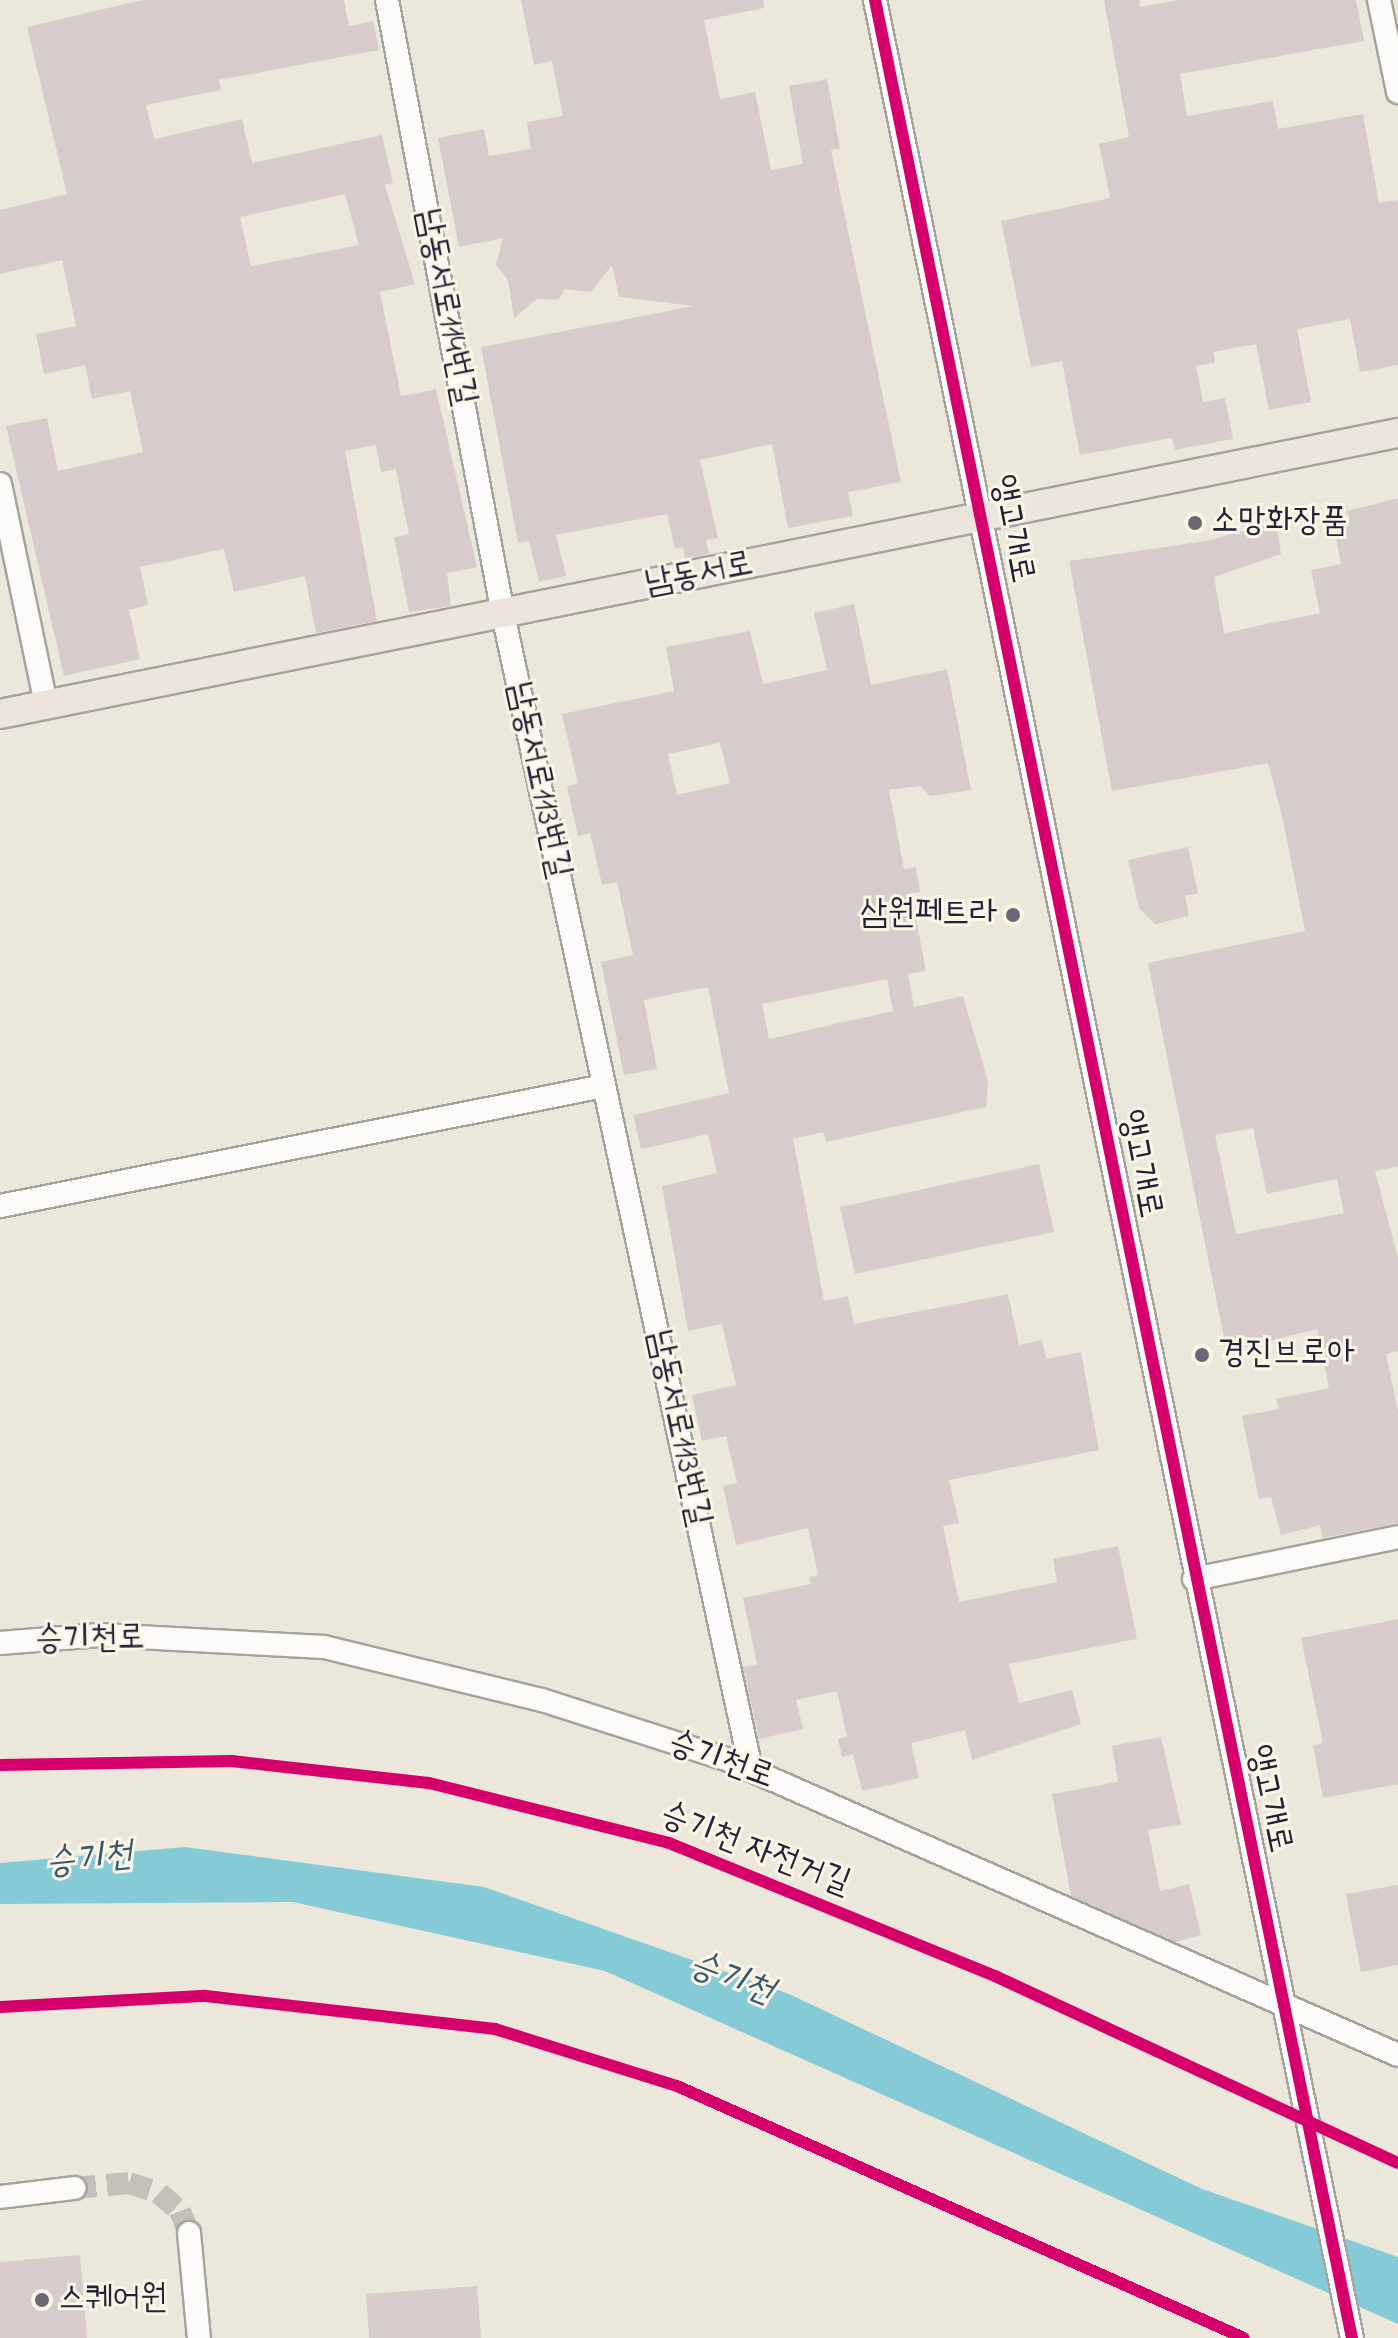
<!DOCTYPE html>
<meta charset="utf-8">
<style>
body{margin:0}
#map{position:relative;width:1398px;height:2338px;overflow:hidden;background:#ebe7da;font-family:"Indie Flower","Poor Story",sans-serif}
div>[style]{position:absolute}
.water>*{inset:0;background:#84cad7}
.building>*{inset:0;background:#d7cccb}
.minor-tunnel>*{height:22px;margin-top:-11px;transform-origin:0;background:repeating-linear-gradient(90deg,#c3c0ba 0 22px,transparent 0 33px)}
.roads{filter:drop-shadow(2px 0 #a5a39e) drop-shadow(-2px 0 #a5a39e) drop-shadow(0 2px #a5a39e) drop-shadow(0 -2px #a5a39e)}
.minor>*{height:22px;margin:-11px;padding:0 11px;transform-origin:11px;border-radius:11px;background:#fcfbf9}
.major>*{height:28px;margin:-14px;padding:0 14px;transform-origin:14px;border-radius:14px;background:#ede5dd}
.cycleway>*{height:12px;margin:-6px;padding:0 6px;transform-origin:6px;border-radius:6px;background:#d6006c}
.dots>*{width:22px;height:22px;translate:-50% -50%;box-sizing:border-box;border:4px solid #fcf5e5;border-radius:50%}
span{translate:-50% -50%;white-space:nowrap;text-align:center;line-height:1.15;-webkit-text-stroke:6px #fcf5e5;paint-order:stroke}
.street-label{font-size:34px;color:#22223b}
.poi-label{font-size:34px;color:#22223b}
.left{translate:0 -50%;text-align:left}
.right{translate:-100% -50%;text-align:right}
.water-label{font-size:36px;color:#355971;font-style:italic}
</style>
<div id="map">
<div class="water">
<i style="clip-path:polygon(185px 1847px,484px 1887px,789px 1994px,1202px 2189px,1398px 2257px,1398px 2324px,605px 1971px,293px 1902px,0 1904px,0 1863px)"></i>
</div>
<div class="building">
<i style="clip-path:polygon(evenodd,142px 0,344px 0,349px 26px,373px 21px,379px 50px,219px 80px,221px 90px,146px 105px,154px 139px,242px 119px,252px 163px,382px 135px,393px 183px,385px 185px,415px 284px,380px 292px,401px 396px,436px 389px,477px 567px,447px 573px,451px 606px,409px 612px,394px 537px,409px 535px,396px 469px,381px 472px,376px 445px,345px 451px,377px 621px,316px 633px,305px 576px,234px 592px,224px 549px,140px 567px,148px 605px,129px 610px,140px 659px,64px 676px,6px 426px,47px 418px,58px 471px,143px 452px,130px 391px,92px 399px,85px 365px,44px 374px,36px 334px,76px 326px,62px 260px,0 274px,0 210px,67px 194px,27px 27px,142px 0,345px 194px,359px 245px,251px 266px,240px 217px,345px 194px)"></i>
<i style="clip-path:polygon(521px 0,763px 0,764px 8px,704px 20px,720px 99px,755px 92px,771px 170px,803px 164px,789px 86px,827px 79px,840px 149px,831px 150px,901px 482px,848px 492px,853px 516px,788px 528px,772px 444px,700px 460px,718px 538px,706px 540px,709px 554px,685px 559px,683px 547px,675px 549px,667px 514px,556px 535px,566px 576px,539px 582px,529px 541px,518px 543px,481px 347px,694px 306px,619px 297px,612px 265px,591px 292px,565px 289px,558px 300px,537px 299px,514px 318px,508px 280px,496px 265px,503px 238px,459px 247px,438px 138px,484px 129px,489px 156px,531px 149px,527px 122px,563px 116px,552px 61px,534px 65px)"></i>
<i style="clip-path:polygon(1104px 0,1139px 0,1140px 7px,1178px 0,1356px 0,1364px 41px,1180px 74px,1187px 116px,1273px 101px,1278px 129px,1363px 114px,1379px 203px,1398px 200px,1398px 365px,1360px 372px,1350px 319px,1297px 329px,1311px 402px,1269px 410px,1256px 344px,1213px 352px,1215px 363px,1196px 366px,1203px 402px,1225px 398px,1233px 439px,1175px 450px,1172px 438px,1080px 455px,1062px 361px,1031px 367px,1001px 221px,1110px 198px,1099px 144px,1129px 137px)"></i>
<i style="clip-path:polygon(evenodd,1398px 498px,1398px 1166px,1375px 1171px,1398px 1258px,1398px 1351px,1386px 1354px,1398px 1412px,1398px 1523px,1323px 1538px,1320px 1525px,1281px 1535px,1271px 1497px,1259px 1499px,1242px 1416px,1279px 1409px,1276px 1399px,1329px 1388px,1317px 1329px,1227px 1352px,1148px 963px,1305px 931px,1283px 820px,1268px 763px,1112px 791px,1069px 561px,1207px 541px,1276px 522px,1281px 554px,1214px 577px,1224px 633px,1320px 613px,1311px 570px,1341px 564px,1333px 523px,1350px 520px,1347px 511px,1398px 498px,1253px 1128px,1267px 1194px,1337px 1179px,1344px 1213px,1236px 1234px,1215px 1135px,1253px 1128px)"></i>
<i style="clip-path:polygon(evenodd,854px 604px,871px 685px,947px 669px,971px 790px,930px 796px,920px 786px,889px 790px,904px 869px,916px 867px,920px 892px,911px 893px,926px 971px,908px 974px,914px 1007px,963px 996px,988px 1081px,986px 1107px,826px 1142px,823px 1132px,793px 1139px,824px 1301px,848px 1296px,854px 1324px,1008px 1294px,1019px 1345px,1042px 1340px,1046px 1359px,1081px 1352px,1099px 1450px,949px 1480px,959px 1523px,943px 1526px,959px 1602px,1057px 1582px,1053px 1559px,1118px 1546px,1137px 1639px,1009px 1664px,1019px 1703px,1072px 1690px,1081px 1724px,972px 1760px,965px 1730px,911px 1743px,919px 1778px,862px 1791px,853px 1754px,842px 1757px,838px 1739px,847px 1737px,837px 1691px,796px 1700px,803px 1729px,759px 1739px,743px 1667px,757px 1664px,743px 1598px,811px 1584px,809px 1577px,818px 1575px,808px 1528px,736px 1545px,723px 1486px,737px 1483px,726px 1436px,702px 1441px,692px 1395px,736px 1385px,722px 1324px,688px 1331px,662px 1186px,717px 1173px,708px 1134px,641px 1149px,633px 1115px,729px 1093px,708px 987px,644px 1000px,657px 1069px,624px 1075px,601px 962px,633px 955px,617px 882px,602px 885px,590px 833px,578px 836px,567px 786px,578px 783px,562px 714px,674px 691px,666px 647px,750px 631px,763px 684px,827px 670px,814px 613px,854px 604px,720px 743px,730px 783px,677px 795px,668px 754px,720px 743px,854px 604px,887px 979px,893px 1011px,769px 1039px,762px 1004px,887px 979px)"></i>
<i style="clip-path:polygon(1188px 847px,1198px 893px,1185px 896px,1189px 916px,1155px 924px,1139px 908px,1128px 860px)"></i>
<i style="clip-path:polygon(1039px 1164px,1054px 1232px,855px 1274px,840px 1207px)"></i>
<i style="clip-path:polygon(1398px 1619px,1398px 1784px,1323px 1798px,1313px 1745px,1323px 1743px,1301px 1638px)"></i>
<i style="clip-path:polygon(1161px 1737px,1181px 1824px,1148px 1830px,1160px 1891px,1189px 1884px,1201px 1935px,1175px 1942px,1071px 1896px,1052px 1794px,1118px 1782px,1112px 1746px)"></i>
<i style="clip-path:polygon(1398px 1885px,1398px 1965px,1361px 1972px,1346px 1894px)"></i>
<i style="clip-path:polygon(80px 2255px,87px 2338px,0 2338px,0 2262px)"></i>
<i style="clip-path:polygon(477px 2286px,481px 2338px,369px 2338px,366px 2294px)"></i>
</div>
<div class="minor-tunnel">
<i style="left:74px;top:2188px;width:55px;rotate:-5.2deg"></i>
<i style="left:129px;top:2183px;width:32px;rotate:18deg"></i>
<i style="left:159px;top:2193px;width:28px;rotate:41deg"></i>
<i style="left:180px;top:2211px;width:24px;rotate:68deg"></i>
</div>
<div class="roads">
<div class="minor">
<i style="left:387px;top:0;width:625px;rotate:79.3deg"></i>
<i style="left:503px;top:614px;width:1182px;rotate:77.89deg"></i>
<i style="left:875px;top:0;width:2386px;rotate:78.47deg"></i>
<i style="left:1379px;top:0;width:94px;rotate:78.3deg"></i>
<i style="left:0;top:484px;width:226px;rotate:78.2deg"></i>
<i style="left:0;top:1206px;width:616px;rotate:-11.24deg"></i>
<i style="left:1194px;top:1579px;width:208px;rotate:-11.6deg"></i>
<i style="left:0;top:1643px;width:101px;rotate:-4.5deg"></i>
<i style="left:101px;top:1635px;width:223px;rotate:3.1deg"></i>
<i style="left:324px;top:1647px;width:224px;rotate:13.7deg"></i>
<i style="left:542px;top:1700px;width:193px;rotate:17.8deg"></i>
<i style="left:726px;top:1759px;width:734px;rotate:23.77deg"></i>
<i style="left:0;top:2197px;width:75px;rotate:-6.9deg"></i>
<i style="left:189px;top:2233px;width:105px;rotate:84.6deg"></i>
</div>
<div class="major">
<i style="left:0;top:714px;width:1426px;rotate:-11.37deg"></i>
</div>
</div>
<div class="cycleway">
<i style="left:875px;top:0;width:2386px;rotate:78.47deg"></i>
<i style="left:0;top:1765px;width:232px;rotate:-1deg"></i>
<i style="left:232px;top:1761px;width:198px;rotate:6.4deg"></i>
<i style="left:429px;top:1783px;width:247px;rotate:14deg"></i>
<i style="left:669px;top:1843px;width:352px;rotate:22.2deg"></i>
<i style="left:995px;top:1976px;width:444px;rotate:24.9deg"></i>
<i style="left:0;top:2007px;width:206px;rotate:-3.1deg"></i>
<i style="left:206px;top:1996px;width:291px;rotate:6.5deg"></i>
<i style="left:495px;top:2029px;width:191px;rotate:17.4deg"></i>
<i style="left:677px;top:2086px;width:620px;rotate:23.96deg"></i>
</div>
<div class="dots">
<i style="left:1195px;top:523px;background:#686773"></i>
<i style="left:1013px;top:915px;background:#686773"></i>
<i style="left:1202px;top:1355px;background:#686773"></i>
<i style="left:42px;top:2300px;background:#686773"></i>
</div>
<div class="street-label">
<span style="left:445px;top:307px;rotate:79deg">남동서로114번길</span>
<span style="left:1011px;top:529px;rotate:79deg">앵고개로</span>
<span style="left:699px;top:575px;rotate:-11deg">남동서로</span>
<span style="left:538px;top:780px;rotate:78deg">남동서로113번길</span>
<span style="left:1139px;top:1164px;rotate:79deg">앵고개로</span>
<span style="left:678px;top:1428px;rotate:78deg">남동서로113번길</span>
<span style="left:90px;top:1640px;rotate:-1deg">승기천로</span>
<span style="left:721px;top:1761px;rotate:20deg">승기천로</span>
<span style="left:1268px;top:1799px;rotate:78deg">앵고개로</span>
<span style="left:755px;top:1850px;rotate:21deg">승기천 자전거길</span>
</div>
<div class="poi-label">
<span class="left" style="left:1211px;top:523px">소망화장품</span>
<span class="right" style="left:997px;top:915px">삼원페트라</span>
<span class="left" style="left:1218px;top:1355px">경진브로아</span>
<span class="left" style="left:58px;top:2300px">스퀘어원</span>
</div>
<div class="water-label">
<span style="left:89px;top:1860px;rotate:-6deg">승기천</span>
<span style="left:731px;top:1979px;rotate:21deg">승기천</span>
</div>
</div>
